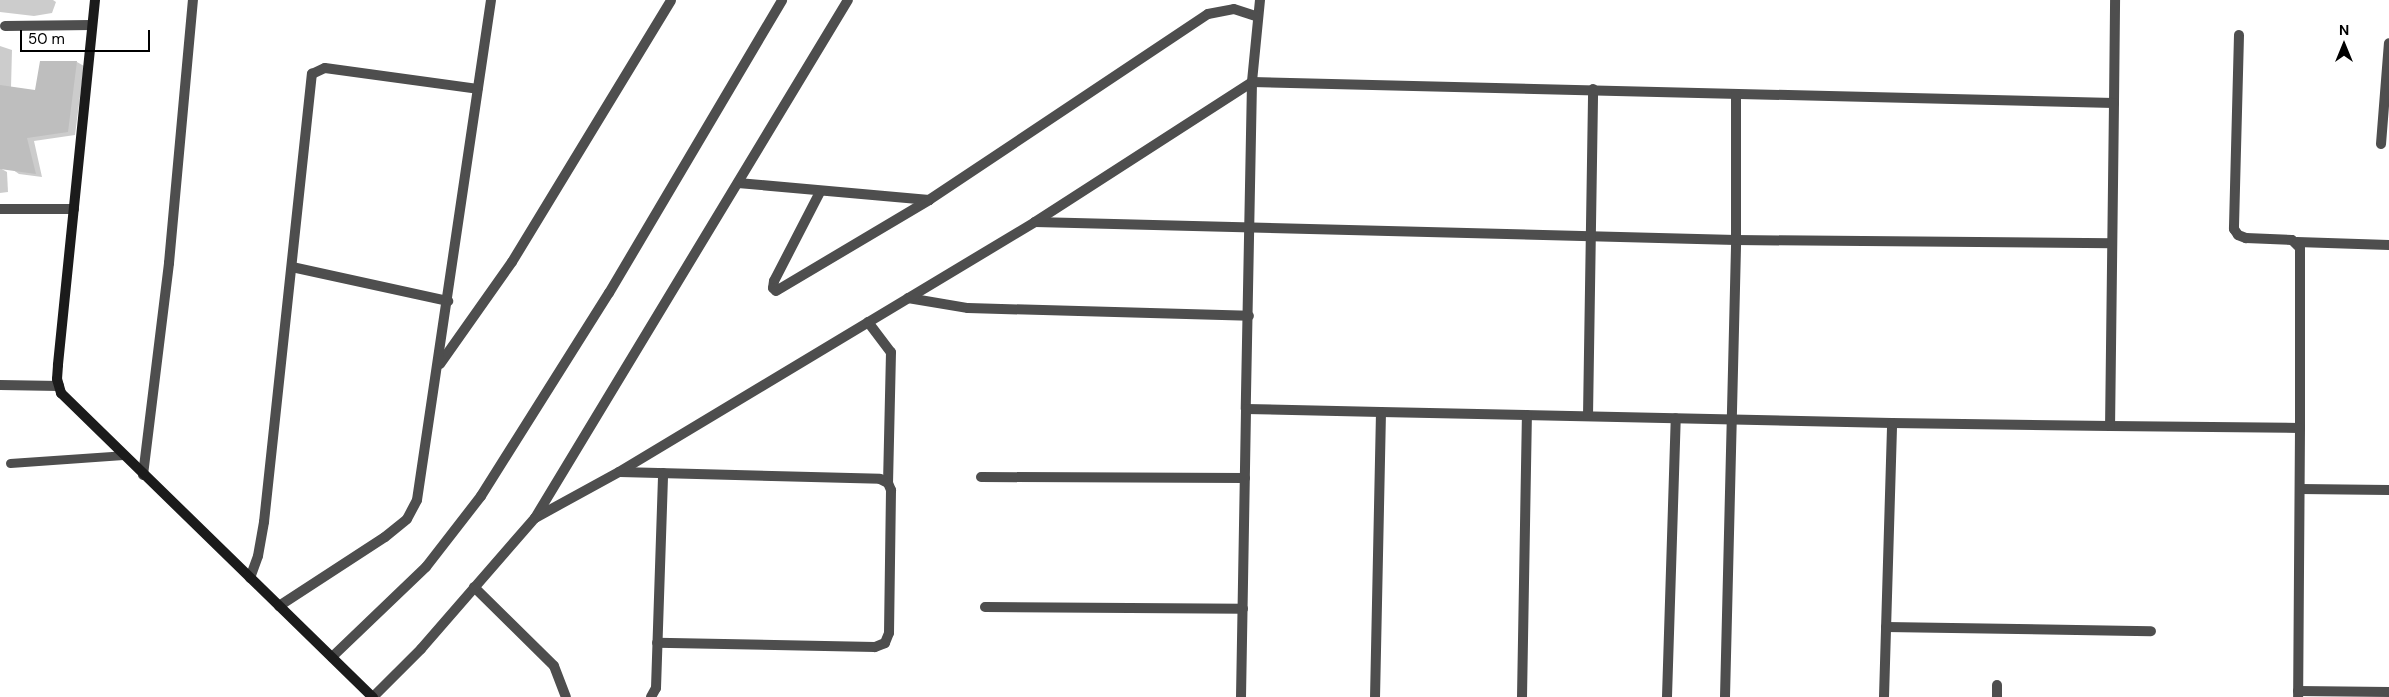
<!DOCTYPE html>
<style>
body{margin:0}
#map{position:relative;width:2389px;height:697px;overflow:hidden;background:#fff;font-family:"DM Sans",sans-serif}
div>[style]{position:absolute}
.shadow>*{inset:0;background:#0003}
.building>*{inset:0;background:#bebebe}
.lane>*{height:9px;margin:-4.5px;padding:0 4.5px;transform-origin:4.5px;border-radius:4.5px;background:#4e4e4e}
.street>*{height:10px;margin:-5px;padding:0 5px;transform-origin:5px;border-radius:5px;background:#4e4e4e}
.secondary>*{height:10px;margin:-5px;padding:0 5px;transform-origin:5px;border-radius:5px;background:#1b1b1b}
span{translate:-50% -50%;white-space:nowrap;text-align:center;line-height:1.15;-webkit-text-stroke:4px #fff;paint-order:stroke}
.north{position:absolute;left:2319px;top:20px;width:50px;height:50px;-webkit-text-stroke:4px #fff;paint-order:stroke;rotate:0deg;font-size:14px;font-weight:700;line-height:20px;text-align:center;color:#000}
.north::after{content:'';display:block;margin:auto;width:18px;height:22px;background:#000;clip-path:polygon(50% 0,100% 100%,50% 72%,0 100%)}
.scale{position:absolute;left:20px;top:30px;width:130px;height:22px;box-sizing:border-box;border:2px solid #000;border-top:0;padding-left:6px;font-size:15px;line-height:18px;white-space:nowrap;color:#000;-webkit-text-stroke:4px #fff;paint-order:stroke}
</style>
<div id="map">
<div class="shadow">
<i style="clip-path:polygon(0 0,53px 0,56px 2px,52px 13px,34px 16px,0 12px)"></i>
<i style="clip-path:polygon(0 46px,12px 50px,11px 88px,36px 91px,77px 62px,84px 66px,75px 135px,34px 141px,42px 177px,19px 174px,0 161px)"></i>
<i style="clip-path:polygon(0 168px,7px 172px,8px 192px,0 193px)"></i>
</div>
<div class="building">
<i style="clip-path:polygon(40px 61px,77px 61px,68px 132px,27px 138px,36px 174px,0 169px,0 85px,35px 90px)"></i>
</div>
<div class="lane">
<i style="left:10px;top:463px;width:113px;rotate:-4deg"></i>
</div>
<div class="street">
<i style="left:1260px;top:0;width:82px;rotate:95.6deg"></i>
<i style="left:1252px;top:82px;width:327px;rotate:91.1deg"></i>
<i style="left:1246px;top:409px;width:135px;rotate:1.3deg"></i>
<i style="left:1381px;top:412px;width:285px;rotate:91.2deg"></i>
<i style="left:5px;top:26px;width:87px;rotate:-0.7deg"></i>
<i style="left:2239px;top:35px;width:194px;rotate:91.5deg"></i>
<i style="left:2234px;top:229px;width:7px;rotate:56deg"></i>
<i style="left:2238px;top:235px;width:9px;rotate:21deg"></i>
<i style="left:2246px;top:238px;width:46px;rotate:2.5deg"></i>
<i style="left:2292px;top:240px;width:11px;rotate:45deg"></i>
<i style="left:2300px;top:248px;width:180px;rotate:90deg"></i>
<i style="left:2114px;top:103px;width:103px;rotate:-89.4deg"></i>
<i style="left:2381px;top:144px;width:101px;rotate:-85.5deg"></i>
<i style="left:738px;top:183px;width:192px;rotate:5.1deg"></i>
<i style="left:820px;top:192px;width:100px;rotate:117.3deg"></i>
<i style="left:774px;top:281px;width:7px;rotate:98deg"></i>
<i style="left:773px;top:288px;width:4px;rotate:45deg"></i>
<i style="left:776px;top:291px;width:178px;rotate:-30.7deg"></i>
<i style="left:929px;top:200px;width:335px;rotate:-33.7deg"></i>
<i style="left:1208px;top:14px;width:26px;rotate:-11deg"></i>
<i style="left:1234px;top:9px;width:25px;rotate:18deg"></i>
<i style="left:0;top:209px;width:74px"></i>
<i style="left:1035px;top:222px;width:701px;rotate:1.47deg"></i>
<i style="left:1736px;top:240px;width:376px;rotate:0.5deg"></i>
<i style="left:2297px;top:242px;width:92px;rotate:1.9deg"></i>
<i style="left:292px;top:267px;width:160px;rotate:12.3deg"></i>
<i style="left:908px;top:298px;width:61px;rotate:9.5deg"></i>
<i style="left:968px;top:308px;width:281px;rotate:1.6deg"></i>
<i style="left:868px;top:322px;width:38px;rotate:53deg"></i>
<i style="left:891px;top:352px;width:131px;rotate:91.3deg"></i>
<i style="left:440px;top:364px;width:125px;rotate:-54.8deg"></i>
<i style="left:512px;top:262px;width:306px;rotate:-58.7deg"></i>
<i style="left:0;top:385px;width:59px;rotate:1deg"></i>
<i style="left:1381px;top:412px;width:511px;rotate:1.23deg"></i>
<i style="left:1588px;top:416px;width:327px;rotate:-89.1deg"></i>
<i style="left:620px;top:472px;width:260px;rotate:1.5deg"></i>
<i style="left:880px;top:479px;width:9px;rotate:27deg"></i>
<i style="left:888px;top:483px;width:8px;rotate:67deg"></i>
<i style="left:891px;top:490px;width:143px;rotate:90.8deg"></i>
<i style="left:889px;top:633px;width:11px;rotate:112deg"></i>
<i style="left:885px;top:643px;width:11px;rotate:158deg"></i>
<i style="left:875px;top:647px;width:218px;rotate:-178.9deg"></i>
<i style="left:143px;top:475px;width:214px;rotate:-83deg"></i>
<i style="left:169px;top:263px;width:264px;rotate:-84.8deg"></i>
<i style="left:981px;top:477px;width:264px;rotate:0.2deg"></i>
<i style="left:2300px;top:489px;width:89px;rotate:0.6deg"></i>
<i style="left:535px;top:518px;width:96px;rotate:-28.7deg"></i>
<i style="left:619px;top:472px;width:485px;rotate:-31deg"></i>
<i style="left:1035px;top:222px;width:258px;rotate:-32.8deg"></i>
<i style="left:1252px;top:82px;width:862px;rotate:1.4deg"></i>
<i style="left:2114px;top:103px;width:323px;rotate:90.7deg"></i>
<i style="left:2110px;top:426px;width:190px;rotate:0.6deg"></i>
<i style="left:2300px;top:428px;width:269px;rotate:90.4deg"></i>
<i style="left:250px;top:578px;width:23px;rotate:-70deg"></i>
<i style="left:258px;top:556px;width:35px;rotate:-80deg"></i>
<i style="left:264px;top:522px;width:451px;rotate:-83.9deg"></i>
<i style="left:312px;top:74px;width:14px;rotate:-25deg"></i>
<i style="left:325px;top:68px;width:154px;rotate:7.8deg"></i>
<i style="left:474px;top:587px;width:112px;rotate:44.6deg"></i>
<i style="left:554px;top:666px;width:33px;rotate:69deg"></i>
<i style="left:279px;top:606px;width:126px;rotate:-33.1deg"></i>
<i style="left:385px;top:537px;width:28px;rotate:-39deg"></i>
<i style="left:407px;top:519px;width:21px;rotate:-62deg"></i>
<i style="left:417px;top:500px;width:505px;rotate:-81.58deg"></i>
<i style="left:985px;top:607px;width:258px;rotate:0.4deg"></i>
<i style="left:1886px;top:627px;width:265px;rotate:0.9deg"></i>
<i style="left:332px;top:657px;width:130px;rotate:-43.8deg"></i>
<i style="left:426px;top:567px;width:90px;rotate:-52.2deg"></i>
<i style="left:481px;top:496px;width:240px;rotate:-57.8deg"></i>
<i style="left:609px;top:293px;width:340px;rotate:-59.4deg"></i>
<i style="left:2298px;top:691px;width:91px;rotate:0.6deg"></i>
<i style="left:373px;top:697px;width:68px;rotate:-45deg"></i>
<i style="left:421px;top:649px;width:174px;rotate:-49deg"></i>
<i style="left:535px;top:518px;width:605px;rotate:-58.86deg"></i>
<i style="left:651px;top:697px;width:10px;rotate:-61deg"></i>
<i style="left:656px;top:688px;width:215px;rotate:-88.1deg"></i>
<i style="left:1241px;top:697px;width:288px;rotate:-89deg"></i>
<i style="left:1522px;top:697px;width:282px;rotate:-89deg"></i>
<i style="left:1667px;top:697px;width:279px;rotate:-88.2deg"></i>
<i style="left:1725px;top:697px;width:457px;rotate:-88.6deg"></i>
<i style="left:1736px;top:240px;width:146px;rotate:-90deg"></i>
<i style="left:1884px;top:697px;width:274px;rotate:-88.3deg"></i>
<i style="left:1892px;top:423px;width:218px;rotate:0.8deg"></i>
<i style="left:1997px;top:697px;width:12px;rotate:-90deg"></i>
</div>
<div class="secondary">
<i style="left:95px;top:0;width:367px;rotate:95.8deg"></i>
<i style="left:58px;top:365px;width:14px;rotate:94deg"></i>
<i style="left:57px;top:379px;width:15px;rotate:74deg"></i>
<i style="left:61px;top:393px;width:436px;rotate:44.3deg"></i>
</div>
<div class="north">N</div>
<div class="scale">50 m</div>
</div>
